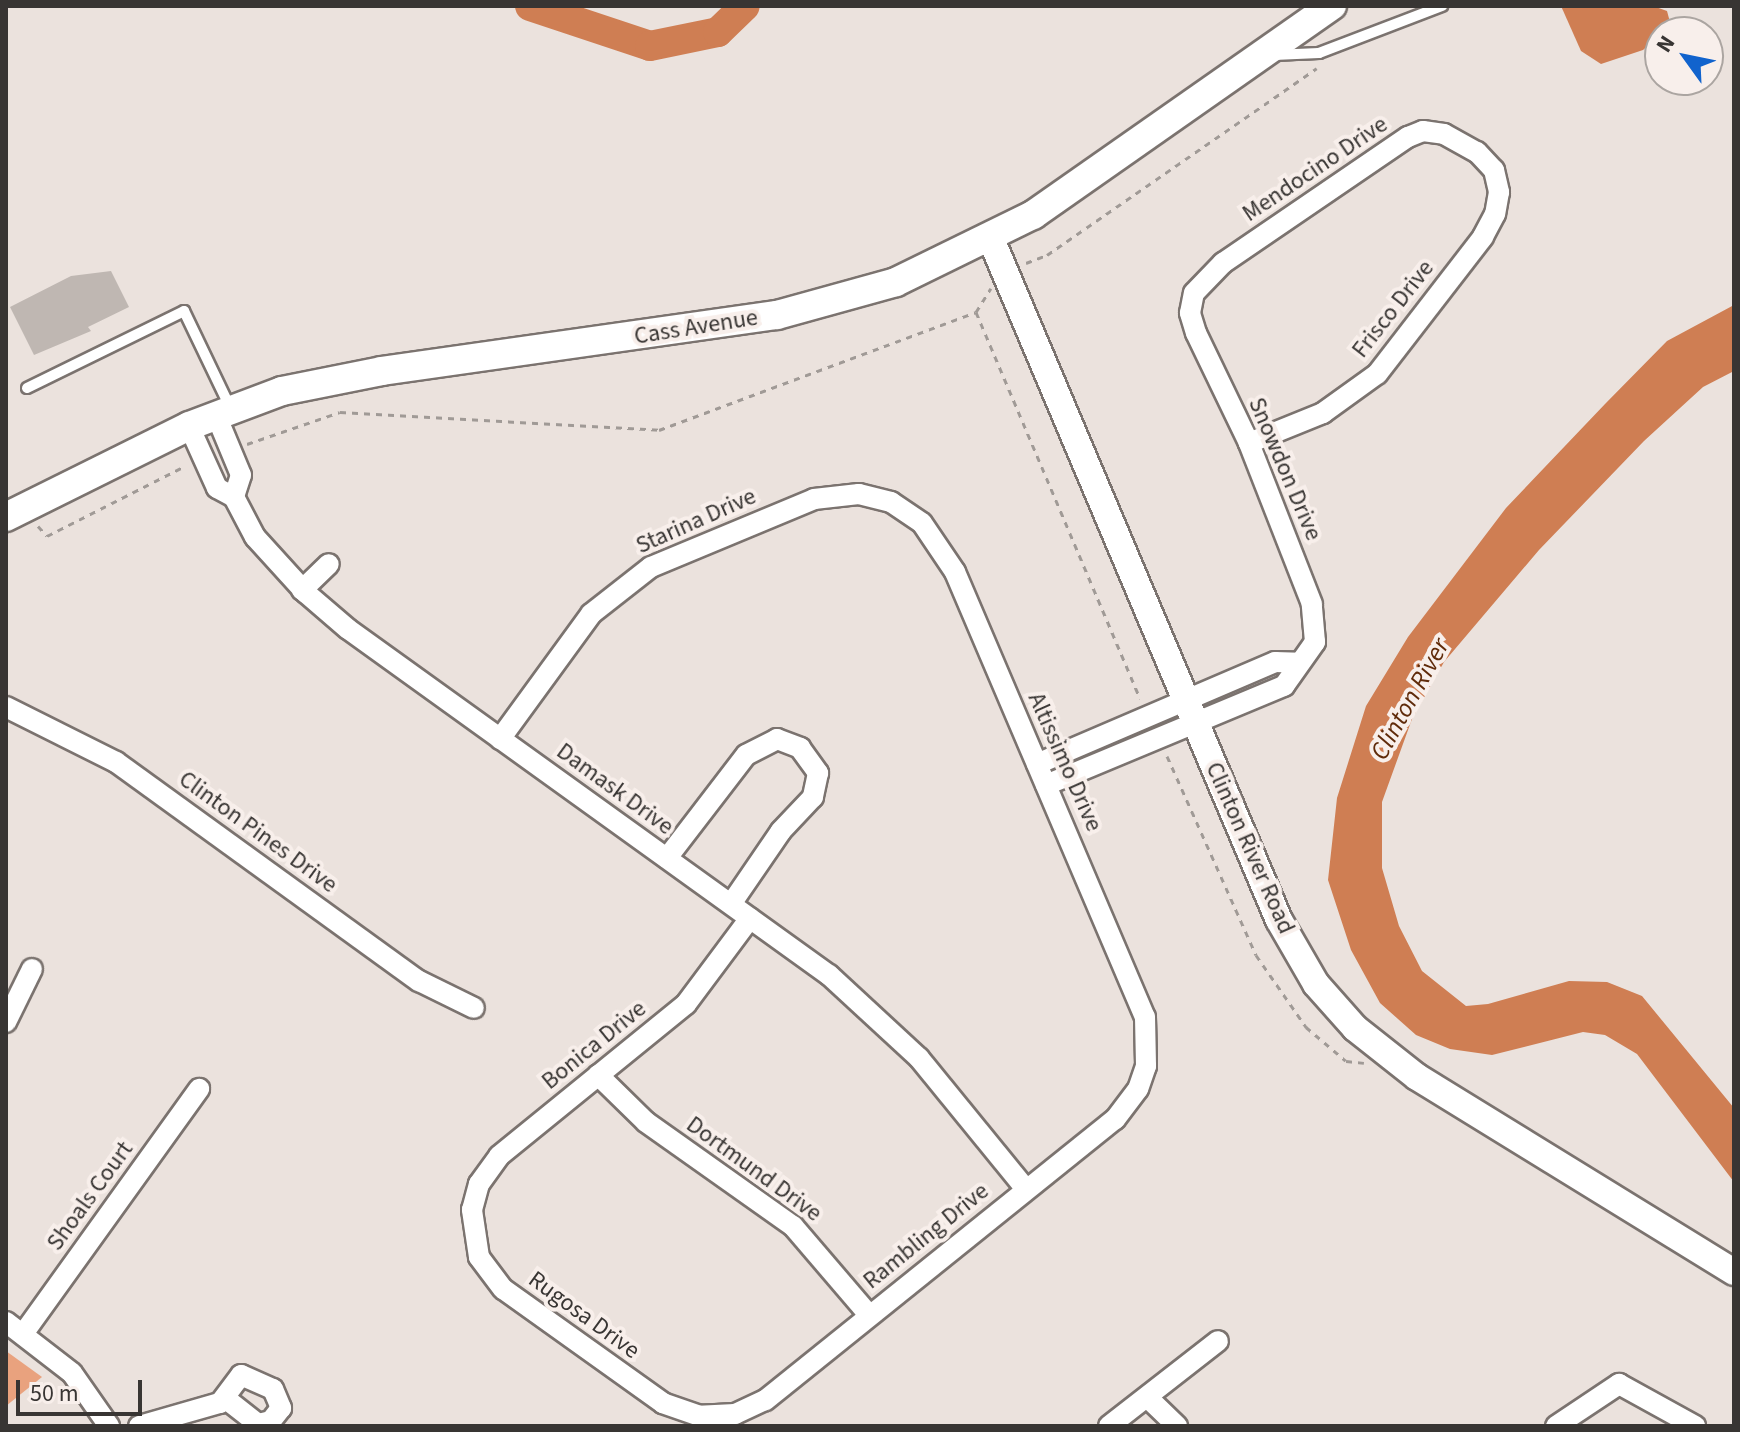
<!DOCTYPE html>
<style>
body{margin:0}
#map{position:relative;width:1740px;height:1432px;overflow:hidden;background:#ebe2dd;font-family:"Source Sans 3",sans-serif}
div>[style]{position:absolute}
.green>*{inset:0;background:#e9a27e}
.water>*{inset:0;background:#cf7e53}
.river>*{height:30px;margin:-15px;padding:0 15px;transform-origin:15px;border-radius:15px;background:#cf7e53}
.building>*{inset:0;background:#bfb7b2}
.path>*{height:3px;margin-top:-1.5px;transform-origin:0;background:repeating-linear-gradient(90deg,#a09a96 0 6px,transparent 0 12px)}
.roads{filter:drop-shadow(2px 0 #7b736f) drop-shadow(-2px 0 #7b736f) drop-shadow(0 2px #7b736f) drop-shadow(0 -2px #7b736f)}
.service>*{height:10px;margin:-5px;padding:0 5px;transform-origin:5px;border-radius:5px;background:#fff}
.minor>*{height:20px;margin:-10px;padding:0 10px;transform-origin:10px;border-radius:10px;background:#fff}
.tertiary>*{height:26px;margin:-13px;padding:0 13px;transform-origin:13px;border-radius:13px;background:#fff}
.secondary>*{height:28px;margin:-14px;padding:0 14px;transform-origin:14px;border-radius:14px;background:#fff}
span{translate:-50% -50%;white-space:nowrap;text-align:center;line-height:1.15;-webkit-text-stroke:8px #f8efeb;paint-order:stroke}
.street-label{font-size:24px;color:#383533}
.water-label{font-size:26px;color:#602b0a;font-style:italic}
.frame{position:absolute;inset:0;border:8px solid #383533;pointer-events:none}
.north{position:absolute;left:1644px;top:16px;width:80px;height:80px;box-sizing:border-box;background:#f8efeb;border:2px solid #aba5a1;border-radius:50%;rotate:303deg;font-size:22px;font-weight:700;line-height:32px;text-align:center;color:#383533}
.north::after{content:'';display:block;margin:auto;width:28px;height:36px;background:#1163cd;clip-path:polygon(50% 0,100% 100%,50% 72%,0 100%)}
.scale{position:absolute;left:16px;top:1380px;width:126px;height:36px;box-sizing:border-box;border:4px solid #383533;border-top:0;padding-left:10px;font-size:24px;line-height:28px;white-space:nowrap;color:#383533;-webkit-text-stroke:6px #f8efeb;paint-order:stroke}
</style>
<div id="map">
<div class="green">
<i style="clip-path:polygon(6px 1351px,42px 1377px,6px 1406px)"></i>
</div>
<div class="water">
<i style="clip-path:polygon(1561px 6px,1653px 6px,1667px 11px,1671px 26px,1643px 50px,1601px 64px,1581px 51px)"></i>
<i style="clip-path:polygon(1734px 305px,1734px 371px,1703px 387px,1644px 441px,1539px 550px,1444px 662px,1412px 719px,1382px 802px,1382px 868px,1399px 926px,1422px 971px,1466px 1006px,1488px 1004px,1569px 981px,1607px 982px,1642px 996px,1734px 1108px,1734px 1182px,1637px 1054px,1605px 1035px,1583px 1032px,1492px 1055px,1450px 1049px,1416px 1035px,1380px 1003px,1351px 950px,1328px 880px,1337px 798px,1366px 706px,1408px 637px,1506px 508px,1605px 404px,1667px 341px)"></i>
</div>
<div class="river">
<i style="left:530px;top:6px;width:126px;rotate:18.4deg"></i>
<i style="left:650px;top:46px;width:69px;rotate:-11.6deg"></i>
<i style="left:718px;top:32px;width:37px;rotate:-44deg"></i>
</div>
<div class="building">
<i style="clip-path:polygon(111px 271px,129px 307px,88px 327px,91px 331px,34px 355px,10px 307px,71px 276px)"></i>
</div>
<div class="path">
<i style="left:1026px;top:263px;width:22px;rotate:-21deg"></i>
<i style="left:1047px;top:255px;width:328px;rotate:-34.7deg"></i>
<i style="left:976px;top:312px;width:420px;rotate:67deg"></i>
<i style="left:247px;top:444px;width:98px;rotate:-19deg"></i>
<i style="left:340px;top:412px;width:320px;rotate:3.2deg"></i>
<i style="left:659px;top:430px;width:338px;rotate:-20.4deg"></i>
<i style="left:976px;top:312px;width:28px;rotate:-58deg"></i>
<i style="left:38px;top:526px;width:13px;rotate:48deg"></i>
<i style="left:47px;top:536px;width:155px;rotate:-26.9deg"></i>
<i style="left:1167px;top:756px;width:218px;rotate:65.9deg"></i>
<i style="left:1256px;top:955px;width:88px;rotate:55.2deg"></i>
<i style="left:1306px;top:1027px;width:52px;rotate:40.4deg"></i>
<i style="left:1346px;top:1061px;width:18px;rotate:6deg"></i>
</div>
<div class="roads">
<div class="service">
<i style="left:1274px;top:55px;width:45px;rotate:-2.5deg"></i>
<i style="left:1319px;top:53px;width:132px;rotate:-20.9deg"></i>
<i style="left:27px;top:388px;width:175px;rotate:-26.1deg"></i>
<i style="left:184px;top:311px;width:106px;rotate:64.4deg"></i>
</div>
<div class="minor">
<i style="left:216px;top:415px;width:65px;rotate:67.4deg"></i>
<i style="left:241px;top:475px;width:23px;rotate:108deg"></i>
<i style="left:189px;top:426px;width:68px;rotate:65.7deg"></i>
<i style="left:217px;top:488px;width:19px;rotate:28deg"></i>
<i style="left:234px;top:497px;width:45px;rotate:62.3deg"></i>
<i style="left:255px;top:537px;width:76px;rotate:47.7deg"></i>
<i style="left:306px;top:593px;width:55px;rotate:40.6deg"></i>
<i style="left:348px;top:629px;width:593px;rotate:35.73deg"></i>
<i style="left:829px;top:975px;width:122px;rotate:42.7deg"></i>
<i style="left:919px;top:1058px;width:169px;rotate:50.8deg"></i>
<i style="left:302px;top:590px;width:37px;rotate:-44deg"></i>
<i style="left:6px;top:707px;width:123px;rotate:26.6deg"></i>
<i style="left:116px;top:762px;width:374px;rotate:35.9deg"></i>
<i style="left:419px;top:981px;width:61px;rotate:26.1deg"></i>
<i style="left:500px;top:739px;width:155px;rotate:-53.9deg"></i>
<i style="left:591px;top:614px;width:76px;rotate:-38.1deg"></i>
<i style="left:651px;top:567px;width:177px;rotate:-22.6deg"></i>
<i style="left:814px;top:499px;width:45px;rotate:-6.3deg"></i>
<i style="left:859px;top:494px;width:33px;rotate:14deg"></i>
<i style="left:891px;top:502px;width:37px;rotate:34deg"></i>
<i style="left:922px;top:523px;width:59px;rotate:56deg"></i>
<i style="left:955px;top:572px;width:484px;rotate:66.9deg"></i>
<i style="left:1145px;top:1017px;width:49px;rotate:88.8deg"></i>
<i style="left:1146px;top:1066px;width:24px;rotate:109deg"></i>
<i style="left:1138px;top:1089px;width:38px;rotate:127deg"></i>
<i style="left:1115px;top:1119px;width:449px;rotate:141.2deg"></i>
<i style="left:765px;top:1400px;width:33px;rotate:155deg"></i>
<i style="left:735px;top:1414px;width:35px;rotate:177deg"></i>
<i style="left:700px;top:1416px;width:39px;rotate:-161deg"></i>
<i style="left:663px;top:1403px;width:196px;rotate:-144.5deg"></i>
<i style="left:503px;top:1289px;width:40px;rotate:-127deg"></i>
<i style="left:479px;top:1257px;width:48px;rotate:-98.5deg"></i>
<i style="left:472px;top:1210px;width:27px;rotate:-75deg"></i>
<i style="left:479px;top:1184px;width:34px;rotate:-54deg"></i>
<i style="left:499px;top:1156px;width:241px;rotate:-39.1deg"></i>
<i style="left:686px;top:1004px;width:107px;rotate:-53.3deg"></i>
<i style="left:1037px;top:764px;width:259px;rotate:-23.2deg"></i>
<i style="left:1275px;top:662px;width:24px;rotate:2deg"></i>
<i style="left:1046px;top:785px;width:258px;rotate:-22.6deg"></i>
<i style="left:1284px;top:686px;width:54px;rotate:-54.8deg"></i>
<i style="left:1315px;top:642px;width:38px;rotate:-95deg"></i>
<i style="left:1312px;top:604px;width:173px;rotate:-111.4deg"></i>
<i style="left:1249px;top:443px;width:122px;rotate:-115.7deg"></i>
<i style="left:1196px;top:333px;width:21px;rotate:-107deg"></i>
<i style="left:1190px;top:313px;width:20px;rotate:-79deg"></i>
<i style="left:1194px;top:293px;width:42px;rotate:-46deg"></i>
<i style="left:1223px;top:263px;width:224px;rotate:-34.3deg"></i>
<i style="left:1408px;top:137px;width:16px;rotate:-22deg"></i>
<i style="left:1423px;top:131px;width:21px;rotate:8deg"></i>
<i style="left:1444px;top:134px;width:38px;rotate:29deg"></i>
<i style="left:1477px;top:152px;width:25px;rotate:47deg"></i>
<i style="left:1494px;top:170px;width:23px;rotate:77deg"></i>
<i style="left:1499px;top:192px;width:22px;rotate:100deg"></i>
<i style="left:1495px;top:214px;width:26px;rotate:118deg"></i>
<i style="left:1483px;top:237px;width:173px;rotate:127.7deg"></i>
<i style="left:1377px;top:374px;width:67px;rotate:144.2deg"></i>
<i style="left:1323px;top:413px;width:80px;rotate:157.9deg"></i>
<i style="left:667px;top:858px;width:130px;rotate:-52.5deg"></i>
<i style="left:746px;top:755px;width:35px;rotate:-27deg"></i>
<i style="left:777px;top:739px;width:25px;rotate:21deg"></i>
<i style="left:800px;top:748px;width:31px;rotate:54deg"></i>
<i style="left:818px;top:773px;width:25px;rotate:102deg"></i>
<i style="left:813px;top:797px;width:47px;rotate:133.3deg"></i>
<i style="left:781px;top:831px;width:88px;rotate:124.4deg"></i>
<i style="left:6px;top:1022px;width:59px;rotate:-63.9deg"></i>
<i style="left:598px;top:1075px;width:67px;rotate:44.4deg"></i>
<i style="left:646px;top:1122px;width:180px;rotate:35.3deg"></i>
<i style="left:793px;top:1226px;width:117px;rotate:49.5deg"></i>
<i style="left:6px;top:1322px;width:83px;rotate:37.7deg"></i>
<i style="left:72px;top:1373px;width:65px;rotate:55.1deg"></i>
<i style="left:23px;top:1334px;width:302px;rotate:-54.3deg"></i>
<i style="left:1147px;top:1397px;width:42px;rotate:44deg"></i>
<i style="left:139px;top:1426px;width:84px;rotate:-15.9deg"></i>
<i style="left:220px;top:1403px;width:35px;rotate:-53deg"></i>
<i style="left:241px;top:1375px;width:35px;rotate:24deg"></i>
<i style="left:273px;top:1389px;width:21px;rotate:67deg"></i>
<i style="left:281px;top:1408px;width:16px;rotate:128deg"></i>
<i style="left:271px;top:1421px;width:13px;rotate:167deg"></i>
<i style="left:258px;top:1424px;width:42px;rotate:-141.8deg"></i>
<i style="left:1109px;top:1426px;width:138px;rotate:-37.9deg"></i>
<i style="left:1556px;top:1426px;width:76px;rotate:-33.7deg"></i>
<i style="left:1619px;top:1384px;width:87px;rotate:28.9deg"></i>
</div>
<div class="tertiary">
<i style="left:991px;top:239px;width:739px;rotate:67.08deg"></i>
<i style="left:1279px;top:920px;width:74px;rotate:60deg"></i>
<i style="left:1316px;top:984px;width:59px;rotate:48.4deg"></i>
<i style="left:1355px;top:1028px;width:79px;rotate:38.3deg"></i>
<i style="left:1417px;top:1077px;width:372px;rotate:31.6deg"></i>
</div>
<div class="secondary">
<i style="left:6px;top:517px;width:204px;rotate:-26.4deg"></i>
<i style="left:189px;top:426px;width:99px;rotate:-20.6deg"></i>
<i style="left:282px;top:391px;width:102px;rotate:-11.3deg"></i>
<i style="left:382px;top:371px;width:399px;rotate:-8.1deg"></i>
<i style="left:777px;top:315px;width:123px;rotate:-15.5deg"></i>
<i style="left:896px;top:282px;width:153px;rotate:-26.1deg"></i>
<i style="left:1033px;top:215px;width:365px;rotate:-35deg"></i>
</div>
</div>
<div class="street-label">
<span style="left:1315px;top:169px;rotate:-34deg">Mendocino Drive</span>
<span style="left:1393px;top:309px;rotate:-52deg">Frisco Drive</span>
<span style="left:696px;top:327px;rotate:-9deg">Cass Avenue</span>
<span style="left:1285px;top:469px;rotate:67deg">Snowdon Drive</span>
<span style="left:696px;top:521px;rotate:-24deg">Starina Drive</span>
<span style="left:1065px;top:762px;rotate:66deg">Altissimo Drive</span>
<span style="left:615px;top:789px;rotate:36deg">Damask Drive</span>
<span style="left:258px;top:832px;rotate:36deg">Clinton Pines Drive</span>
<span style="left:1250px;top:848px;rotate:66deg">Clinton River Road</span>
<span style="left:594px;top:1045px;rotate:-39deg">Bonica Drive</span>
<span style="left:754px;top:1169px;rotate:36deg">Dortmund Drive</span>
<span style="left:90px;top:1196px;rotate:-54deg">Shoals Court</span>
<span style="left:926px;top:1236px;rotate:-39deg">Rambling Drive</span>
<span style="left:584px;top:1315px;rotate:36deg">Rugosa Drive</span>
</div>
<div class="water-label">
<span style="left:1410px;top:699px;rotate:-61deg">Clinton River</span>
</div>
<div class="frame"></div>
<div class="north">N</div>
<div class="scale">50 m</div>
</div>
